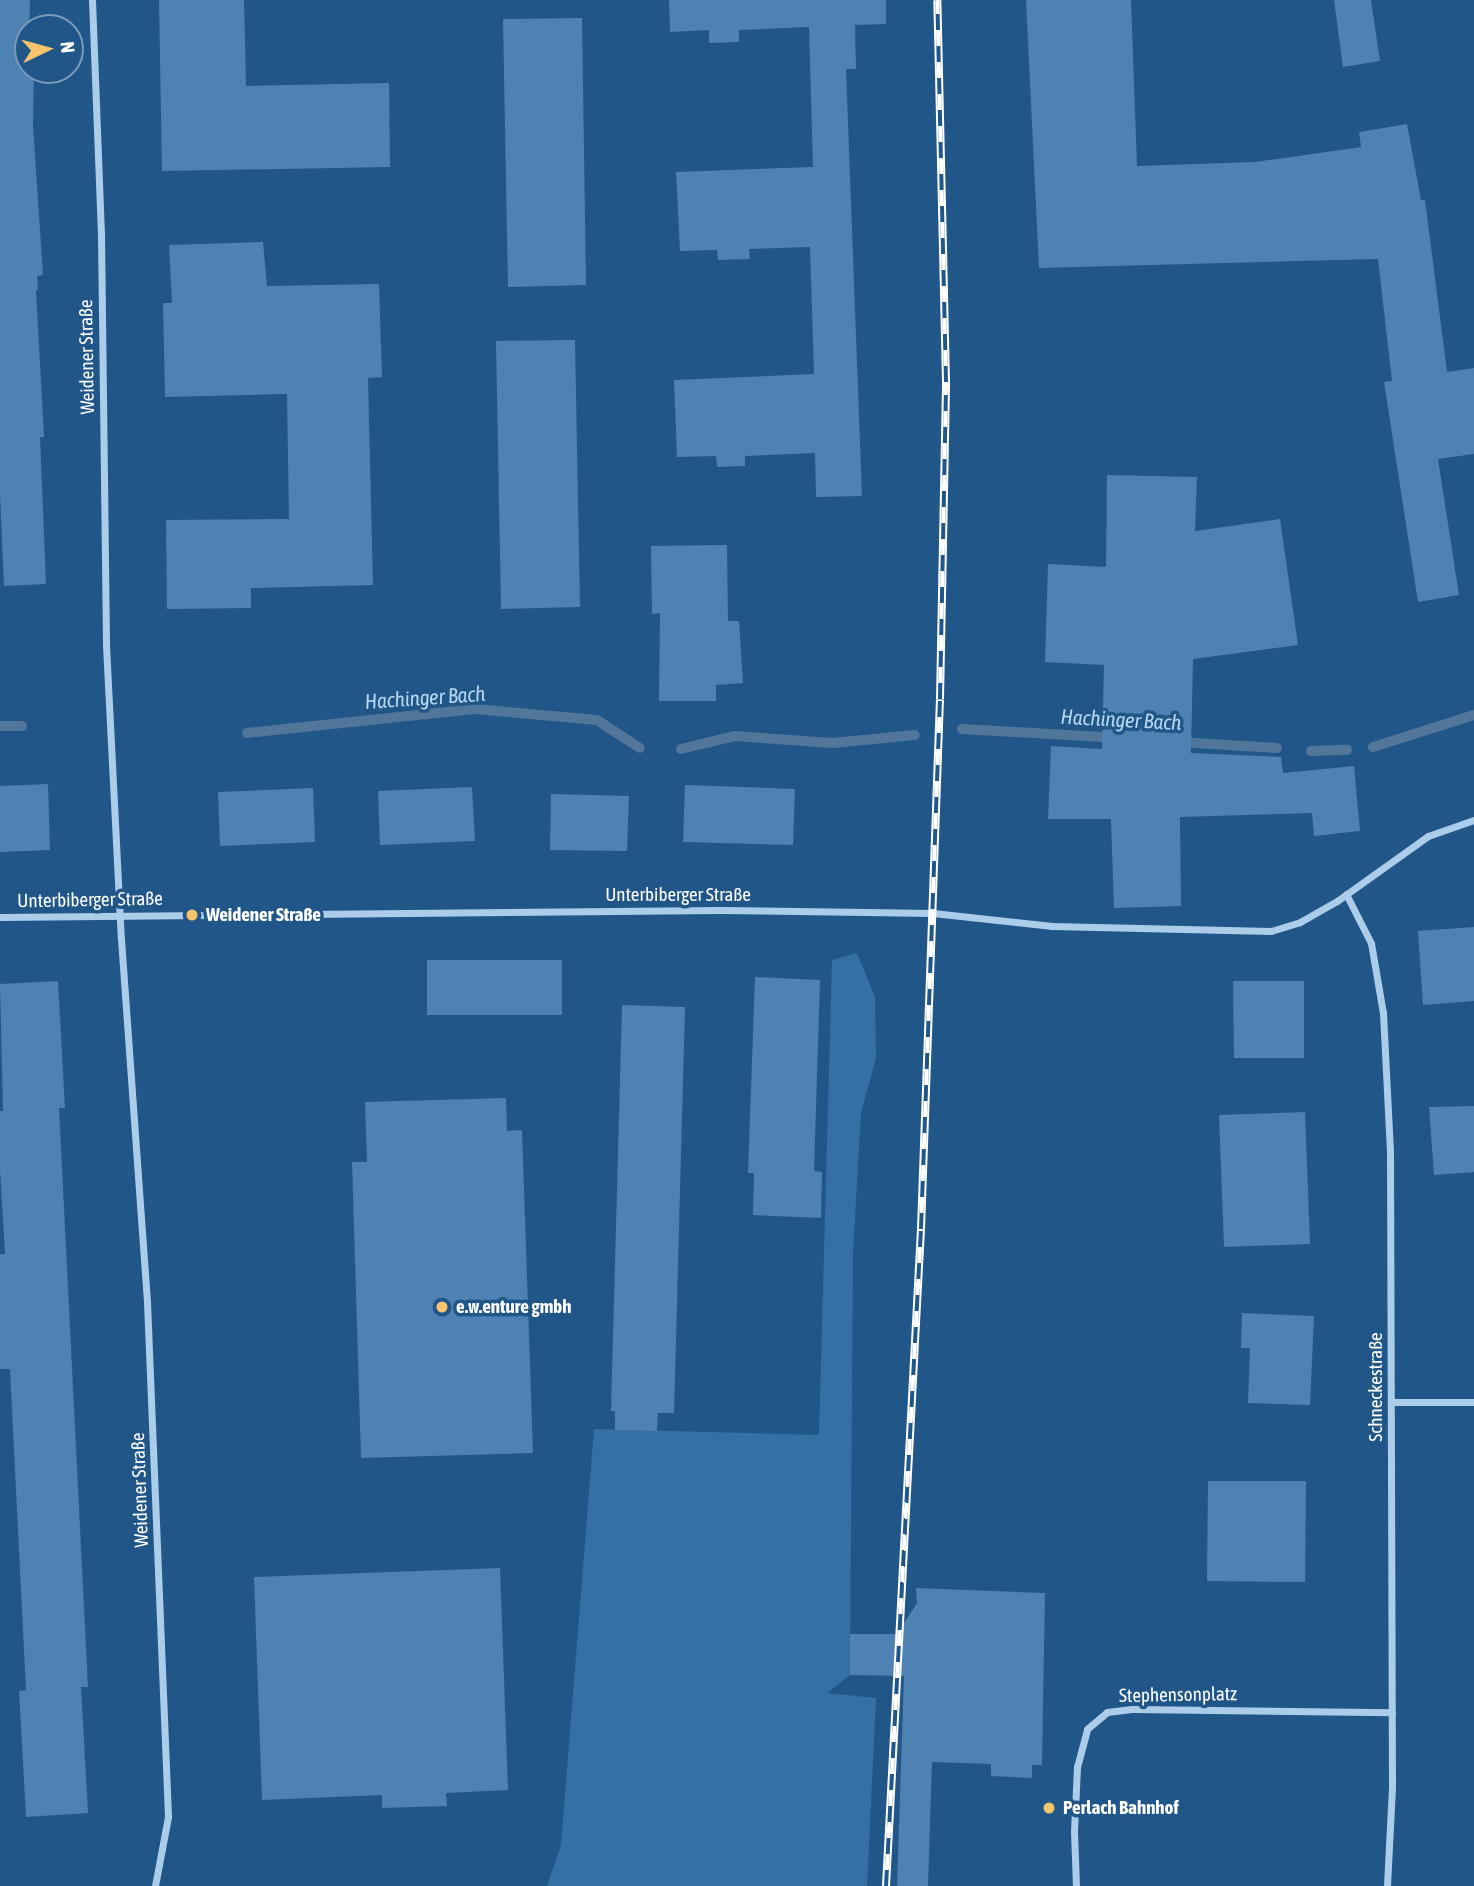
<!DOCTYPE html>
<meta charset="utf-8">
<style>
body{margin:0}
#map{position:relative;width:1474px;height:1886px;overflow:hidden;background:#215688;font-family:"Asap Condensed",sans-serif}
div>[style]{position:absolute}
.green>*{inset:0;background:#3570a5}
.stream>*{height:10px;margin:-5px;padding:0 5px;transform-origin:5px;border-radius:5px;background:#52769a}
.building>*{inset:0;background:#4e82b2}
.minor>*{height:7px;margin:-3.5px;padding:0 3.5px;transform-origin:3.5px;border-radius:3.5px;background:#accdea}
.rail>*{height:8px;margin-top:-4px;transform-origin:0;background:repeating-linear-gradient(90deg,#215688 0 16px,#fff 0 32px);box-sizing:border-box;border-block:2px solid #fff}
.dots>*{width:19px;height:19px;translate:-50% -50%;box-sizing:border-box;border:4px solid #215688;border-radius:50%}
span{translate:-50% -50%;white-space:nowrap;text-align:center;line-height:1.15;-webkit-text-stroke:7px #215688;paint-order:stroke}
.street-label{font-size:19px;color:#fff}
.poi-label{font-size:19px;color:#fff;font-weight:700}
.left{translate:0 -50%;text-align:left}
.water-label{font-size:21px;color:#b8d7f2;font-style:italic}
.north{position:absolute;left:14px;top:14px;width:70px;height:70px;box-sizing:border-box;background:#215688;border:2px solid #7a9ab8;border-radius:50%;rotate:85deg;font-size:19px;font-weight:700;line-height:28px;text-align:center;color:#fff}
.north::after{content:'';display:block;margin:auto;width:24px;height:32px;background:#f7c46d;clip-path:polygon(50% 0,100% 100%,50% 72%,0 100%)}
</style>
<div id="map">
<div class="green">
<i style="clip-path:polygon(857px 953px,875px 997px,876px 1058px,861px 1113px,853px 1252px,850px 1675px,827px 1693px,876px 1698px,867px 1886px,547px 1886px,561px 1845px,594px 1429px,819px 1435px,832px 960px)"></i>
</div>
<div class="stream">
<i style="left:0;top:726px;width:22px"></i>
<i style="left:962px;top:729px;width:154px;rotate:3.3deg"></i>
<i style="left:247px;top:733px;width:229px;rotate:-6deg"></i>
<i style="left:475px;top:709px;width:122px;rotate:5.2deg"></i>
<i style="left:597px;top:720px;width:51px;rotate:33.1deg"></i>
<i style="left:1178px;top:742px;width:99px;rotate:3.5deg"></i>
<i style="left:1373px;top:747px;width:106px;rotate:-17.6deg"></i>
<i style="left:681px;top:749px;width:56px;rotate:-13.5deg"></i>
<i style="left:735px;top:736px;width:98px;rotate:4.1deg"></i>
<i style="left:833px;top:743px;width:82px;rotate:-5.6deg"></i>
<i style="left:1311px;top:751px;width:36px;rotate:-2deg"></i>
</div>
<div class="building">
<i style="clip-path:polygon(0 0,30px 0,28px 70px,34px 70px,33px 126px,43px 275px,37px 276px,38px 290px,36px 290px,44px 437px,40px 437px,46px 584px,4px 586px,0 494px)"></i>
<i style="clip-path:polygon(159px 0,244px 0,246px 86px,389px 83px,390px 167px,162px 171px)"></i>
<i style="clip-path:polygon(669px 0,886px 0,886px 24px,855px 25px,856px 69px,846px 69px,862px 496px,816px 497px,815px 453px,745px 456px,745px 466px,717px 467px,716px 456px,677px 457px,674px 380px,814px 374px,810px 247px,749px 249px,750px 259px,718px 260px,717px 250px,680px 251px,676px 172px,813px 167px,809px 27px,739px 30px,739px 42px,709px 43px,709px 30px,670px 32px)"></i>
<i style="clip-path:polygon(1026px 0,1131px 0,1137px 166px,1255px 162px,1361px 147px,1359px 132px,1407px 124px,1421px 200px,1425px 200px,1447px 372px,1474px 368px,1474px 454px,1438px 459px,1459px 595px,1418px 602px,1384px 382px,1392px 381px,1378px 259px,1039px 268px)"></i>
<i style="clip-path:polygon(1334px 0,1371px 0,1380px 61px,1343px 67px)"></i>
<i style="clip-path:polygon(582px 18px,586px 285px,508px 287px,503px 19px)"></i>
<i style="clip-path:polygon(263px 242px,267px 286px,379px 284px,382px 377px,368px 378px,373px 585px,251px 588px,251px 608px,167px 609px,166px 520px,289px 519px,287px 394px,165px 397px,163px 303px,172px 303px,169px 245px)"></i>
<i style="clip-path:polygon(575px 340px,580px 607px,501px 609px,496px 341px)"></i>
<i style="clip-path:polygon(1107px 475px,1197px 477px,1195px 531px,1280px 519px,1298px 645px,1193px 659px,1191px 753px,1281px 757px,1283px 773px,1354px 766px,1360px 831px,1314px 836px,1312px 813px,1180px 817px,1181px 906px,1114px 908px,1111px 819px,1048px 819px,1051px 746px,1102px 749px,1104px 665px,1045px 662px,1048px 564px,1106px 567px)"></i>
<i style="clip-path:polygon(727px 545px,728px 621px,739px 621px,743px 683px,716px 685px,716px 701px,659px 701px,660px 613px,652px 614px,651px 546px)"></i>
<i style="clip-path:polygon(48px 784px,50px 850px,0 852px,0 786px)"></i>
<i style="clip-path:polygon(685px 785px,795px 789px,793px 845px,683px 842px)"></i>
<i style="clip-path:polygon(472px 787px,475px 841px,380px 845px,378px 791px)"></i>
<i style="clip-path:polygon(313px 788px,315px 842px,220px 846px,218px 792px)"></i>
<i style="clip-path:polygon(551px 794px,629px 796px,627px 851px,550px 850px)"></i>
<i style="clip-path:polygon(1474px 927px,1474px 1001px,1423px 1005px,1418px 931px)"></i>
<i style="clip-path:polygon(427px 960px,562px 960px,562px 1015px,427px 1015px)"></i>
<i style="clip-path:polygon(755px 977px,820px 980px,814px 1171px,822px 1172px,821px 1218px,753px 1215px,754px 1173px,748px 1173px)"></i>
<i style="clip-path:polygon(58px 981px,65px 1108px,59px 1108px,88px 1687px,81px 1687px,88px 1813px,26px 1817px,19px 1691px,26px 1690px,10px 1369px,0 1369px,0 1254px,5px 1254px,0 1170px,0 1111px,3px 1111px,0 984px)"></i>
<i style="clip-path:polygon(1233px 981px,1304px 981px,1304px 1058px,1234px 1058px)"></i>
<i style="clip-path:polygon(622px 1005px,685px 1007px,674px 1413px,658px 1413px,657px 1431px,615px 1430px,615px 1411px,611px 1411px)"></i>
<i style="clip-path:polygon(506px 1098px,507px 1131px,522px 1130px,533px 1453px,361px 1458px,352px 1162px,367px 1162px,365px 1102px)"></i>
<i style="clip-path:polygon(1474px 1106px,1474px 1172px,1434px 1175px,1429px 1107px)"></i>
<i style="clip-path:polygon(1305px 1112px,1310px 1244px,1224px 1247px,1219px 1115px)"></i>
<i style="clip-path:polygon(1242px 1313px,1314px 1316px,1310px 1405px,1248px 1403px,1250px 1348px,1241px 1348px)"></i>
<i style="clip-path:polygon(1208px 1481px,1306px 1481px,1305px 1582px,1207px 1581px)"></i>
<i style="clip-path:polygon(500px 1568px,508px 1790px,446px 1793px,447px 1806px,382px 1808px,382px 1795px,262px 1800px,254px 1577px)"></i>
<i style="clip-path:polygon(916px 1588px,1045px 1593px,1042px 1765px,1032px 1765px,1032px 1778px,991px 1776px,991px 1764px,932px 1762px,928px 1886px,897px 1886px,904px 1676px,850px 1675px,850px 1634px,897px 1634px,917px 1603px)"></i>
</div>
<div class="minor">
<i style="left:92px;top:0;width:233px;rotate:87.8deg"></i>
<i style="left:101px;top:233px;width:412px;rotate:89.3deg"></i>
<i style="left:106px;top:645px;width:294px;rotate:87.1deg"></i>
<i style="left:121px;top:939px;width:364px;rotate:85.9deg"></i>
<i style="left:147px;top:1302px;width:515px;rotate:87.66deg"></i>
<i style="left:168px;top:1817px;width:70px;rotate:100.7deg"></i>
<i style="left:1346px;top:894px;width:55px;rotate:63deg"></i>
<i style="left:1371px;top:943px;width:71px;rotate:80.3deg"></i>
<i style="left:1383px;top:1013px;width:138px;rotate:87.1deg"></i>
<i style="left:1390px;top:1151px;width:636px;rotate:89.82deg"></i>
<i style="left:1392px;top:1787px;width:99px;rotate:92.9deg"></i>
<i style="left:0;top:917px;width:720px;rotate:-0.56deg"></i>
<i style="left:720px;top:910px;width:213px;rotate:0.8deg"></i>
<i style="left:933px;top:913px;width:120px;rotate:6.2deg"></i>
<i style="left:1052px;top:926px;width:219px;rotate:1.3deg"></i>
<i style="left:1271px;top:931px;width:30px;rotate:-17deg"></i>
<i style="left:1300px;top:922px;width:43px;rotate:-29.6deg"></i>
<i style="left:1337px;top:901px;width:112px;rotate:-35.5deg"></i>
<i style="left:1428px;top:836px;width:49px;rotate:-19.2deg"></i>
<i style="left:1393px;top:1402px;width:81px"></i>
<i style="left:1076px;top:1886px;width:55px;rotate:-92.1deg"></i>
<i style="left:1074px;top:1831px;width:64px;rotate:-87.3deg"></i>
<i style="left:1077px;top:1767px;width:39px;rotate:-75deg"></i>
<i style="left:1087px;top:1729px;width:26px;rotate:-40deg"></i>
<i style="left:1107px;top:1712px;width:25px;rotate:-7deg"></i>
<i style="left:1132px;top:1709px;width:260px;rotate:0.7deg"></i>
</div>
<div class="rail">
<i style="left:886px;top:1886px;width:658px;rotate:-86.95deg"></i>
<i style="left:921px;top:1229px;width:530px;rotate:-87.95deg"></i>
<i style="left:940px;top:699px;width:317px;rotate:-88.9deg"></i>
<i style="left:946px;top:382px;width:382px;rotate:-91.3deg"></i>
</div>
<div class="dots">
<i style="left:192px;top:915px;background:#f7c46d"></i>
<i style="left:442px;top:1307px;background:#f7c46d"></i>
<i style="left:1049px;top:1808px;background:#f7c46d"></i>
</div>
<div class="street-label">
<span style="left:87px;top:357px;rotate:-91deg">Weidener Straße</span>
<span style="left:678px;top:895px">Unterbiberger Straße</span>
<span style="left:90px;top:900px;rotate:-1deg">Unterbiberger Straße</span>
<span style="left:1376px;top:1387px;rotate:-90deg">Schneckestraße</span>
<span style="left:140px;top:1490px;rotate:-92deg">Weidener Straße</span>
<span style="left:1178px;top:1695px;rotate:-1deg">Stephensonplatz</span>
</div>
<div class="poi-label">
<span class="left" style="left:206px;top:915px">Weidener Straße</span>
<span class="left" style="left:456px;top:1307px">e.w.enture gmbh</span>
<span class="left" style="left:1063px;top:1808px">Perlach Bahnhof</span>
</div>
<div class="water-label">
<span style="left:425px;top:697px;rotate:-4deg">Hachinger Bach</span>
<span style="left:1121px;top:719px;rotate:3deg">Hachinger Bach</span>
</div>
<div class="north">N</div>
</div>
